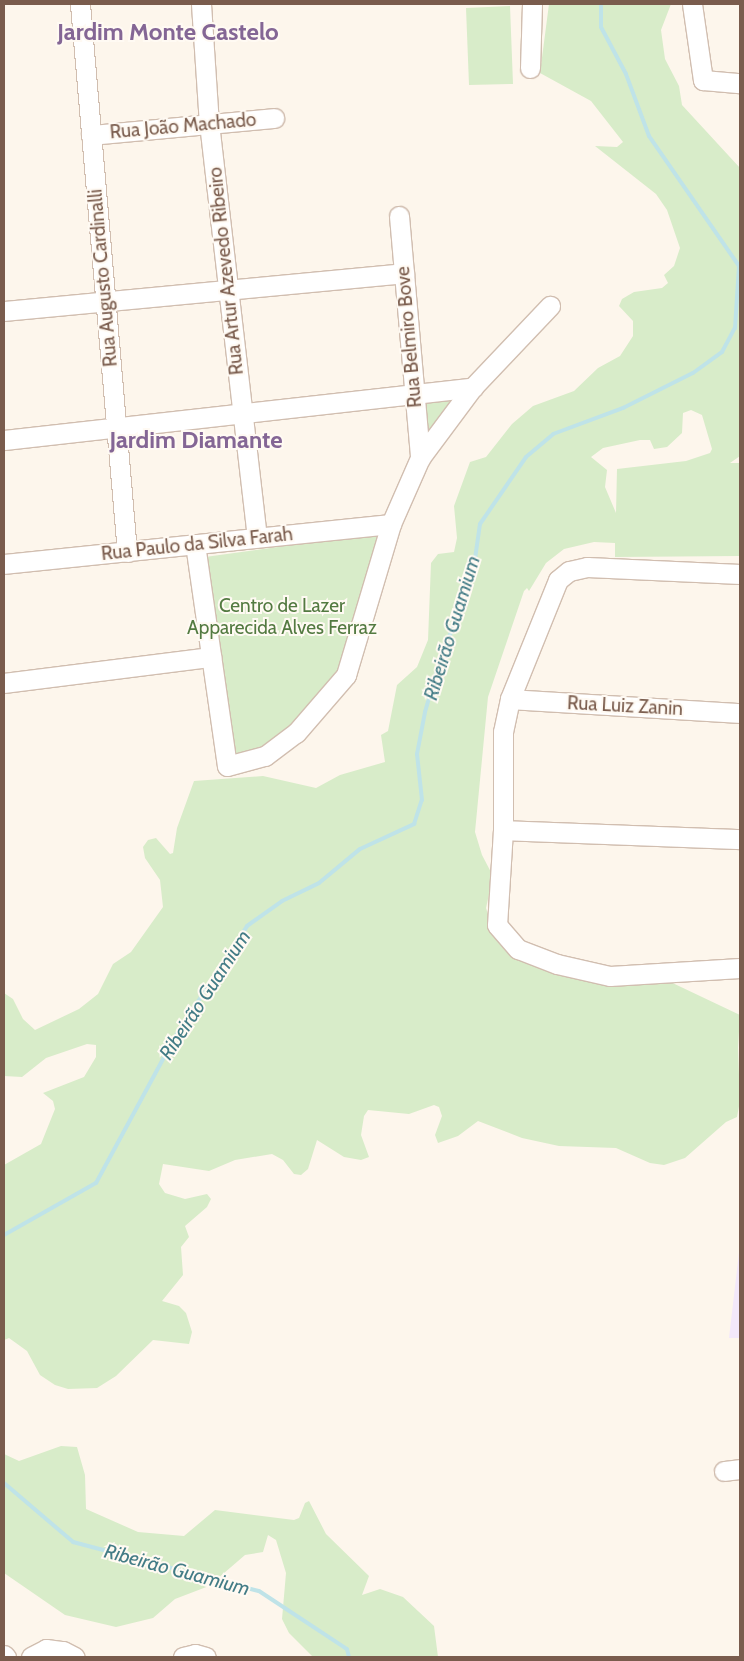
<!DOCTYPE html>
<meta charset="utf-8">
<style>
body{margin:0}
#map{position:relative;width:744px;height:1661px;overflow:hidden;background:#fdf6ec;font-family:Cabin,sans-serif}
div>[style]{position:absolute}
.education>*{inset:0;background:#f3e8fa}
.green>*{inset:0;background:#d8ecc9}
.stream>*{height:4px;margin:-2px;padding:0 2px;transform-origin:2px;border-radius:2px;background:#bfe3e8}
.roads{filter:drop-shadow(1px 0 #d1beb0) drop-shadow(-1px 0 #d1beb0) drop-shadow(0 1px #d1beb0) drop-shadow(0 -1px #d1beb0)}
.minor>*{height:19px;margin:-9.5px;padding:0 9.5px;transform-origin:9.5px;border-radius:9.5px;background:#fff}
span{translate:-50% -50%;white-space:nowrap;text-align:center;line-height:1.15;-webkit-text-stroke:4px #fffaf3;paint-order:stroke}
.street-label{font-size:19px;color:#7a5c4d}
.park-label{font-size:19px;color:#537a41}
.water-label{font-size:20px;color:#437c86;font-style:italic}
.district-label{font-size:24px;color:#846695;font-weight:700}
.frame{position:absolute;inset:0;border:5px solid #7a5c4d;pointer-events:none}
</style>
<div id="map">
<div class="education">
<i style="clip-path:polygon(740px 1244px,740px 1338px,729px 1338px)"></i>
</div>
<div class="green">
<i style="clip-path:polygon(evenodd,549px 4px,671px 4px,661px 30px,665px 59px,679px 86px,682px 105px,740px 168px,740px 456px,730px 463px,740px 463px,740px 556px,615px 557px,615px 543px,594px 542px,564px 549px,546px 563px,529px 591px,527px 588px,524px 591px,488px 697px,475px 832px,482px 855px,493px 876px,486px 908px,490px 920px,529px 947px,552px 955px,662px 978px,740px 1015px,738px 1048px,740px 1101px,737px 1117px,726px 1122px,685px 1158px,664px 1165px,650px 1163px,616px 1148px,559px 1146px,522px 1138px,478px 1121px,458px 1136px,438px 1143px,435px 1135px,442px 1116px,439px 1107px,434px 1105px,409px 1114px,368px 1110px,364px 1116px,361px 1135px,369px 1157px,361px 1160px,344px 1157px,317px 1140px,308px 1169px,301px 1175px,294px 1174px,283px 1160px,272px 1154px,235px 1160px,209px 1171px,163px 1164px,159px 1184px,165px 1193px,185px 1199px,207px 1194px,211px 1199px,207px 1207px,185px 1226px,189px 1237px,181px 1247px,183px 1275px,162px 1301px,179px 1306px,186px 1313px,192px 1332px,189px 1344px,153px 1340px,116px 1376px,97px 1388px,68px 1389px,55px 1385px,40px 1375px,27px 1351px,9px 1338px,4px 1340px,4px 1165px,41px 1144px,55px 1109px,53px 1101px,43px 1093px,84px 1077px,96px 1057px,96px 1045px,87px 1044px,46px 1058px,22px 1077px,4px 1076px,4px 993px,13px 999px,23px 1019px,35px 1030px,79px 1009px,98px 994px,113px 964px,131px 952px,163px 907px,160px 880px,145px 858px,143px 847px,148px 840px,156px 838px,170px 854px,173px 853px,177px 828px,194px 781px,263px 776px,316px 788px,340px 775px,385px 762px,381px 735px,388px 731px,397px 685px,417px 667px,428px 640px,431px 563px,438px 554px,454px 552px,457px 538px,454px 506px,470px 462px,486px 457px,512px 424px,533px 406px,574px 391px,598px 368px,620px 356px,633px 336px,633px 321px,619px 306px,622px 299px,634px 292px,662px 288px,668px 283px,664px 275px,674px 266px,680px 248px,667px 210px,656px 194px,595px 146px,617px 147px,623px 142px,591px 101px,540px 73px,549px 4px,691px 410px,702px 415px,712px 449px,710px 453px,686px 461px,617px 469px,616px 513px,605px 487px,607px 470px,591px 457px,603px 448px,640px 440px,650px 440px,654px 449px,667px 447px,682px 433px,683px 413px,691px 410px)"></i>
<i style="clip-path:polygon(510px 6px,513px 84px,469px 85px,466px 8px)"></i>
<i style="clip-path:polygon(460px 395px,426px 443px,420px 400px)"></i>
<i style="clip-path:polygon(372px 534px,380px 540px,338px 674px,294px 726px,264px 750px,235px 760px,205px 557px)"></i>
<i style="clip-path:polygon(61px 1446px,77px 1447px,85px 1475px,86px 1509px,138px 1532px,184px 1536px,215px 1510px,294px 1520px,299px 1518px,305px 1503px,309px 1501px,326px 1534px,369px 1576px,362px 1595px,380px 1589px,403px 1597px,434px 1626px,438px 1657px,313px 1657px,289px 1633px,282px 1619px,286px 1573px,276px 1540px,268px 1535px,263px 1552px,245px 1555px,209px 1586px,175px 1599px,153px 1618px,116px 1627px,65px 1615px,4px 1573px,4px 1454px,19px 1461px)"></i>
</div>
<div class="stream">
<i style="left:4px;top:1235px;width:106px;rotate:-29.5deg"></i>
<i style="left:96px;top:1183px;width:166px;rotate:-61.6deg"></i>
<i style="left:175px;top:1037px;width:132px;rotate:-57deg"></i>
<i style="left:247px;top:926px;width:43px;rotate:-35.5deg"></i>
<i style="left:282px;top:901px;width:41px;rotate:-25.9deg"></i>
<i style="left:319px;top:883px;width:53px;rotate:-39.7deg"></i>
<i style="left:360px;top:849px;width:60px;rotate:-24.8deg"></i>
<i style="left:414px;top:824px;width:25px;rotate:-72deg"></i>
<i style="left:422px;top:800px;width:46px;rotate:-96.2deg"></i>
<i style="left:417px;top:754px;width:43px;rotate:-79.2deg"></i>
<i style="left:425px;top:712px;width:47px;rotate:-73.9deg"></i>
<i style="left:438px;top:667px;width:100px;rotate:-69.6deg"></i>
<i style="left:473px;top:573px;width:49px;rotate:-81.9deg"></i>
<i style="left:480px;top:524px;width:81px;rotate:-55.5deg"></i>
<i style="left:526px;top:457px;width:35px;rotate:-40deg"></i>
<i style="left:553px;top:434px;width:75px;rotate:-20.4deg"></i>
<i style="left:623px;top:408px;width:78px;rotate:-26.6deg"></i>
<i style="left:693px;top:373px;width:36px;rotate:-36deg"></i>
<i style="left:722px;top:352px;width:27px;rotate:-62deg"></i>
<i style="left:735px;top:328px;width:62px;rotate:-86.3deg"></i>
<i style="left:739px;top:266px;width:158px;rotate:-124.7deg"></i>
<i style="left:649px;top:136px;width:66px;rotate:-110.4deg"></i>
<i style="left:626px;top:74px;width:53px;rotate:-118deg"></i>
<i style="left:601px;top:27px;width:23px;rotate:-90deg"></i>
<i style="left:4px;top:1483px;width:91px;rotate:40.5deg"></i>
<i style="left:73px;top:1542px;width:192px;rotate:14.8deg"></i>
<i style="left:259px;top:1591px;width:105px;rotate:33.4deg"></i>
<i style="left:347px;top:1649px;width:8px;rotate:76deg"></i>
</div>
<div class="roads">
<div class="minor">
<i style="left:80px;top:4px;width:550px;rotate:85.1deg"></i>
<i style="left:201px;top:4px;width:119px;rotate:86.2deg"></i>
<i style="left:209px;top:123px;width:417px;rotate:83.4deg"></i>
<i style="left:692px;top:4px;width:77px;rotate:81.8deg"></i>
<i style="left:703px;top:80px;width:37px;rotate:5deg"></i>
<i style="left:530px;top:68px;width:64px;rotate:-88.2deg"></i>
<i style="left:91px;top:135px;width:184px;rotate:-5.3deg"></i>
<i style="left:399px;top:216px;width:243px;rotate:85deg"></i>
<i style="left:4px;top:311px;width:402px;rotate:-5.4deg"></i>
<i style="left:4px;top:440px;width:472px;rotate:-6.4deg"></i>
<i style="left:195px;top:544px;width:224px;rotate:81.8deg"></i>
<i style="left:227px;top:766px;width:39px;rotate:-15deg"></i>
<i style="left:265px;top:756px;width:39px;rotate:-37deg"></i>
<i style="left:296px;top:733px;width:77px;rotate:-49.2deg"></i>
<i style="left:346px;top:675px;width:158px;rotate:-73.4deg"></i>
<i style="left:391px;top:524px;width:72px;rotate:-66.3deg"></i>
<i style="left:420px;top:458px;width:89px;rotate:-53.3deg"></i>
<i style="left:473px;top:387px;width:112px;rotate:-46.5deg"></i>
<i style="left:4px;top:564px;width:389px;rotate:-5.9deg"></i>
<i style="left:740px;top:574px;width:153px;rotate:-177.4deg"></i>
<i style="left:587px;top:567px;width:18px;rotate:167deg"></i>
<i style="left:569px;top:571px;width:14px;rotate:141deg"></i>
<i style="left:558px;top:580px;width:128px;rotate:112deg"></i>
<i style="left:510px;top:699px;width:34px;rotate:102deg"></i>
<i style="left:503px;top:732px;width:98px;rotate:90deg"></i>
<i style="left:503px;top:830px;width:95px;rotate:93.6deg"></i>
<i style="left:497px;top:925px;width:32px;rotate:49deg"></i>
<i style="left:518px;top:949px;width:42px;rotate:21deg"></i>
<i style="left:557px;top:964px;width:54px;rotate:12.8deg"></i>
<i style="left:610px;top:976px;width:130px;rotate:-3.5deg"></i>
<i style="left:4px;top:683px;width:209px;rotate:-7.2deg"></i>
<i style="left:510px;top:699px;width:230px;rotate:3.5deg"></i>
<i style="left:503px;top:830px;width:237px;rotate:2.2deg"></i>
<i style="left:724px;top:1471px;width:16px;rotate:-7deg"></i>
<i style="left:4px;top:1655px;width:3px;rotate:45deg"></i>
<i style="left:31px;top:1657px;width:17px;rotate:-28deg"></i>
<i style="left:46px;top:1649px;width:17px;rotate:7deg"></i>
<i style="left:63px;top:1651px;width:13px;rotate:27deg"></i>
<i style="left:183px;top:1657px;width:12px;rotate:-14deg"></i>
<i style="left:195px;top:1654px;width:11px;rotate:15deg"></i>
</div>
</div>
<div class="street-label">
<span style="left:183px;top:126px;rotate:-5deg">Rua João Machado</span>
<span style="left:226px;top:271px;rotate:-96deg">Rua Artur Azevedo Ribeiro</span>
<span style="left:103px;top:278px;rotate:-95deg">Rua Augusto Cardinalli</span>
<span style="left:409px;top:337px;rotate:-95deg">Rua Belmiro Bove</span>
<span style="left:197px;top:544px;rotate:-6deg">Rua Paulo da Silva Farah</span>
<span style="left:625px;top:706px;rotate:3deg">Rua Luiz Zanin</span>
</div>
<div class="park-label">
<span style="left:282px;top:617px">Centro de Lazer<br>Apparecida Alves Ferraz</span>
</div>
<div class="water-label">
<span style="left:452px;top:628px;rotate:-73deg">Ribeirão Guamium</span>
<span style="left:205px;top:995px;rotate:-57deg">Ribeirão Guamium</span>
<span style="left:177px;top:1570px;rotate:15deg">Ribeirão Guamium</span>
</div>
<div class="district-label">
<span style="left:168px;top:32px">Jardim Monte Castelo</span>
<span style="left:196px;top:440px">Jardim Diamante</span>
</div>
<div class="frame"></div>
</div>
